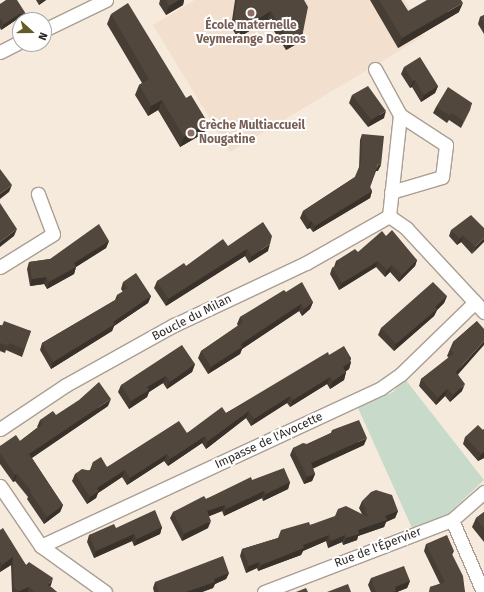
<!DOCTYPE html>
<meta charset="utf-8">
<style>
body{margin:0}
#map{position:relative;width:484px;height:592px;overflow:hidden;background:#f6eadd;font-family:"Fira Sans",sans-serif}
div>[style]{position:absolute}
.built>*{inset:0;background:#f2dfcd}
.green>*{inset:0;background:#c8dbca}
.roads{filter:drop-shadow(1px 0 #aa9e93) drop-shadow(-1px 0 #aa9e93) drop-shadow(0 1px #aa9e93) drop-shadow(0 -1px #aa9e93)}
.minor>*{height:13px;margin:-6.5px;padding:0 6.5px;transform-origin:6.5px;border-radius:6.5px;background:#fff}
.wall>*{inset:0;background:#463d34}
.shaded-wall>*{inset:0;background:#39322b}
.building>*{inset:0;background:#51473d}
.dots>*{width:11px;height:11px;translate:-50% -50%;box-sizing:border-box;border:2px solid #fff;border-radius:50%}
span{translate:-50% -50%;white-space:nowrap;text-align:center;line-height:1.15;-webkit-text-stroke:4px #fff;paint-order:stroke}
.education-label{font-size:12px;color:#785e54;font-weight:700}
.left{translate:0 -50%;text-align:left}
.street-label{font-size:12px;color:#302b27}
.north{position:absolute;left:12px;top:12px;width:40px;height:40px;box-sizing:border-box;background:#fff;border:1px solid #acaaa9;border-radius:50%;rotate:111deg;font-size:11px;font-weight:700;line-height:16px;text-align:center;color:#302b27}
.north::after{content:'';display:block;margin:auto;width:14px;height:18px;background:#635c28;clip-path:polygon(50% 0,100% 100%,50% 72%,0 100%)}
</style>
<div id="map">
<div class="built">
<i style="clip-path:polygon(195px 0,405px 0,424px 36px,230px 152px,153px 25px)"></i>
</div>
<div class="green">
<i style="clip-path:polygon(405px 379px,484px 480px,447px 515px,412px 528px,358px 408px,393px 392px)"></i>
</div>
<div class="roads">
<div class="minor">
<i style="left:44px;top:30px;width:69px;rotate:-25.8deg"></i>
<i style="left:0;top:52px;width:22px;rotate:-27deg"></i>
<i style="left:375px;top:69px;width:52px;rotate:61.5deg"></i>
<i style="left:400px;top:115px;width:55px;rotate:33.1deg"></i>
<i style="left:446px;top:145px;width:32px;rotate:97deg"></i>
<i style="left:442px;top:177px;width:53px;rotate:163.6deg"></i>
<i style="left:389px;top:216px;width:102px;rotate:-83.8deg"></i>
<i style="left:0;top:267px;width:62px;rotate:-31.9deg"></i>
<i style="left:53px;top:234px;width:43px;rotate:-110.6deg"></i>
<i style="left:0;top:429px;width:79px;rotate:-33.7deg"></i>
<i style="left:66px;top:385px;width:124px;rotate:-29.1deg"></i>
<i style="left:174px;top:325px;width:146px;rotate:-25.2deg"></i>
<i style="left:306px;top:263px;width:95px;rotate:-29.5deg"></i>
<i style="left:389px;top:216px;width:21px;rotate:35deg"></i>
<i style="left:406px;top:228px;width:115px;rotate:47.1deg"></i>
<i style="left:0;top:486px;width:73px;rotate:55.7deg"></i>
<i style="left:41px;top:546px;width:79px;rotate:35.7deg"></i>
<i style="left:452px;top:520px;width:78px;rotate:66.7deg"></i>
<i style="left:41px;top:546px;width:375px;rotate:-24.9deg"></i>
<i style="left:381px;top:388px;width:24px;rotate:-35deg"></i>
<i style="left:401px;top:374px;width:103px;rotate:-44.2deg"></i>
<i style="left:264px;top:592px;width:201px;rotate:-21deg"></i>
<i style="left:452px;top:520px;width:43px;rotate:-41.2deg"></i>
</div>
</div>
<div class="wall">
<i style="clip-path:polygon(36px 0,46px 0,39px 5px)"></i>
<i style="clip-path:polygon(160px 0,184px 0,183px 5px,166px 15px,159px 4px)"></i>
<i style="clip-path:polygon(235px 0,304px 0,303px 32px,300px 42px,286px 50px,267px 20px,238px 38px,231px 27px)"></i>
<i style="clip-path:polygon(370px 0,401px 0,408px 11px,459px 12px,398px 48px)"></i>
<i style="clip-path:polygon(0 4px,26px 14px,24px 20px,16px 20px,1px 30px,0 28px)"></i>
<i style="clip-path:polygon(111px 14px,208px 123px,204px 133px,180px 147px,158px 110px,148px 116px,135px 95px,139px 85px,142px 83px,107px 24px)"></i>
<i style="clip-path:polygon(484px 15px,484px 34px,478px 24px,480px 17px)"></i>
<i style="clip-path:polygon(404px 67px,438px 86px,435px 93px,421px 102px,412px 87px,410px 88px,401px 74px)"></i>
<i style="clip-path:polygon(352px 95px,384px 118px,368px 127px,349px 103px)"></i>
<i style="clip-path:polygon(472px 103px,461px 128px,449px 120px,447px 123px,433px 113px,436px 107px)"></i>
<i style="clip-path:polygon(362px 134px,378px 171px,376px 171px,370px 187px,372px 191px,370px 198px,313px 232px,310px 228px,307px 229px,300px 218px,303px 211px,355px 177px,359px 168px,360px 140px)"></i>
<i style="clip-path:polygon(484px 228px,472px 254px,461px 242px,457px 245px,449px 236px,451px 230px)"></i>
<i style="clip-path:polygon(386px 236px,417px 260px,415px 266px,399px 282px,390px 272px,385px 277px,376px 267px,339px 290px,330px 274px,332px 268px,334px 267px,336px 261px,358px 252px)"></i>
<i style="clip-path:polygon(109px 241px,106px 248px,76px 267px,74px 274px,47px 289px,44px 284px,30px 286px,27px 269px,29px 262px,50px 259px)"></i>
<i style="clip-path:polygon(228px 246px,268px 251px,249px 263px,245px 256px,166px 306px,154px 288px,157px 281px)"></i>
<i style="clip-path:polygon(123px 282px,151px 296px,148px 303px,114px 326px,112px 331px,51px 369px,40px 350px,42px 343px,115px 300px,117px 295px,123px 292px,121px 289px)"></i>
<i style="clip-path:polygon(286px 292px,313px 302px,310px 309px,302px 316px,299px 311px,242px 349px,240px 354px,208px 374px,198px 358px,201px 351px,238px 326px,237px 324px,240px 317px)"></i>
<i style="clip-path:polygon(447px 296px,444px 303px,437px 310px,434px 316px,394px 351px,378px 335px,381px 328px)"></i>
<i style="clip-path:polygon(477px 321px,458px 374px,462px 391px,450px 402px,445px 396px,436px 405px,419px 386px,421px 379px,449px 358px,447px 356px,453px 342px)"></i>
<i style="clip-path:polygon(0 325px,31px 331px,22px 357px,6px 350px,5px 353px,0 351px)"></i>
<i style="clip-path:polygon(329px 355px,351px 358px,350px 361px,351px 362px,349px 369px,346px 371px,346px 372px,344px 380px,330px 389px,327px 384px,290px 407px,287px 403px,251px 426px,246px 418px,206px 449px,202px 443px,168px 466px,164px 461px,127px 485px,122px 477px,98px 493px,96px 498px,87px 504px,72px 481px,75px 474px,90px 470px,93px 462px,107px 467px,187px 433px,226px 413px)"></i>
<i style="clip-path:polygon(195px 364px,192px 372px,167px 389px,163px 383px,149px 392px,147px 397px,129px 409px,118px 392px,121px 385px)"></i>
<i style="clip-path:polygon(108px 406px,32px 458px,63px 505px,60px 512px,44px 524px,27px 499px,28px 497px,15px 481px,13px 482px,0 464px,0 446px,20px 441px,38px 427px,37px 427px,40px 420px,56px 415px)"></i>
<i style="clip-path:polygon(484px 429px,484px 458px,478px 461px,463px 444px,465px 437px,483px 430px)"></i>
<i style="clip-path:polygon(332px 430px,364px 445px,313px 468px,315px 474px,312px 481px,304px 484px,290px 455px,293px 448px,307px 444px,331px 433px)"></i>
<i style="clip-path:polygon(252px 480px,290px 482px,288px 489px,263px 501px,262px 498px,224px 516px,222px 511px,209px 516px,208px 528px,182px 541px,170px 518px,173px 512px,206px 499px)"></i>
<i style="clip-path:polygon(362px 501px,398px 511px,395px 518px,386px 522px,384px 527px,358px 536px,357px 540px,343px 545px,342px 542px,328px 548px,326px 541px,303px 551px,301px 555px,276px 564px,258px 571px,257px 568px,246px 573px,240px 556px,242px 549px,278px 538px,310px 525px,362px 514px,359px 508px)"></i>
<i style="clip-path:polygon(484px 512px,484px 542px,472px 527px,476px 518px)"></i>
<i style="clip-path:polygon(162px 527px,160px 534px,134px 546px,132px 541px,94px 558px,87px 542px,89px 535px,116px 528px)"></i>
<i style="clip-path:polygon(0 530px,26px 565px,51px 585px,50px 586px,57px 592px,12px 592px,11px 565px,0 572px)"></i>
<i style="clip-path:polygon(426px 544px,454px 551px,452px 555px,465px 592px,429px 592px,430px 587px,440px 584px,424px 551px)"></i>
<i style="clip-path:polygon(229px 573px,226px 579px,215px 584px,213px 588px,202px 592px,154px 592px,153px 588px,155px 582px)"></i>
<i style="clip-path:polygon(371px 578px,410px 581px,407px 588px,397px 592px,371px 592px,368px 585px)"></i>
</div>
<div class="shaded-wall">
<i style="clip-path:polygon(41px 0,46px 0,39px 5px)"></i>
<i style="clip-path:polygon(179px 0,184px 0,183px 5px,166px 15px,169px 6px)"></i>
<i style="clip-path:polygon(463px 3px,459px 12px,398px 48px,402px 38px)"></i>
<i style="clip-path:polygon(271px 11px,267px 20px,238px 38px,241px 29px)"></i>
<i style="clip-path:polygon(19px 14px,26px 14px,24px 20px,16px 20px,1px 30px,4px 24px)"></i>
<i style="clip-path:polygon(303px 32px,300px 42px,286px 50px,289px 41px)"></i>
<i style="clip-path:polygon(415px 80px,412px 87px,410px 88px,413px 81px)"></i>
<i style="clip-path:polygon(438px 86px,435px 93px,421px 102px,424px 95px)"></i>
<i style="clip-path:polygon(162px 100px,158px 110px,148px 116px,151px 106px)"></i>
<i style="clip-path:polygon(472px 103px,470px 110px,461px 128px,464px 121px)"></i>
<i style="clip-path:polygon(386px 111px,384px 118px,368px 127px,371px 120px)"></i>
<i style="clip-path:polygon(208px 123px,204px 133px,180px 147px,184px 137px)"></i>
<i style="clip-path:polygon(378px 164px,381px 165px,378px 171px,376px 171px)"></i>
<i style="clip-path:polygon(12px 185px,9px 192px,0 199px,0 194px)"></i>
<i style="clip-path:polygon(372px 191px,370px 198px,313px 232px,315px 226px)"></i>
<i style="clip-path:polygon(312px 221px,310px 228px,307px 229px,310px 222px)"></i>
<i style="clip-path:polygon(17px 229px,14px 236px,0 247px,0 242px)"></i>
<i style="clip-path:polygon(463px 235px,461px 242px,457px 245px,460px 239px)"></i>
<i style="clip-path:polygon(484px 238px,484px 242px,472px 254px,475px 247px)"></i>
<i style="clip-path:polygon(109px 241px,106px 248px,71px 270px,76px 267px,74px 274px,47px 289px,49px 282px,74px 263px)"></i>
<i style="clip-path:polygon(270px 244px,268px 251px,249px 263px,252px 256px)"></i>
<i style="clip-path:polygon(247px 249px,245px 256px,166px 306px,168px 299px)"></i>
<i style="clip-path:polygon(417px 260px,415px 266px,399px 282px,402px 275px)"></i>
<i style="clip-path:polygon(378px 261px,376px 267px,339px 290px,342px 283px)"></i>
<i style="clip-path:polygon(392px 265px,390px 272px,385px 277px,387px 270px)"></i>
<i style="clip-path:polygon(46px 277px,44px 284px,30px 286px,32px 279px)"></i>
<i style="clip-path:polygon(151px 296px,148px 303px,114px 326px,112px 331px,51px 369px,53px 362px)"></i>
<i style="clip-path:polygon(447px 296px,444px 303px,437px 310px,434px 316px,394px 351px,396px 344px)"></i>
<i style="clip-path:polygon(313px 302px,310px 309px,302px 316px,304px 309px)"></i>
<i style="clip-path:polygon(301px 304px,299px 311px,242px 349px,240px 354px,208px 374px,211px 367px,241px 344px)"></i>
<i style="clip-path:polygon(484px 341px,484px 345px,454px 379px,456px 372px)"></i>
<i style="clip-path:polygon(351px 358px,349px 364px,351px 362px,349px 369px,341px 375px,343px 367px,349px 359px)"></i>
<i style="clip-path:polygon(195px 364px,192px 372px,167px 389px,170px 382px)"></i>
<i style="clip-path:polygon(346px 372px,344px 380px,330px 389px,333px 381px)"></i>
<i style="clip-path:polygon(166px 376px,163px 383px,149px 392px,147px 397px,129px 409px,131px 401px,147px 387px)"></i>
<i style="clip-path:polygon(330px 377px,327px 384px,290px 407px,293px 400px)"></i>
<i style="clip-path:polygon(465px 384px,462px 391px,450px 402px,453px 395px)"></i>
<i style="clip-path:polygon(447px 389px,445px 396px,436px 405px,438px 398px)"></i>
<i style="clip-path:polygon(290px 396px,287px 403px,251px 426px,254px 419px)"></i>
<i style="clip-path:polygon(111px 399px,108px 406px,27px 461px,29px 454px)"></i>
<i style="clip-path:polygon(249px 411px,246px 418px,206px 449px,208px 441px)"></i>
<i style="clip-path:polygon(205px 436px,202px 443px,168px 466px,170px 459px)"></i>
<i style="clip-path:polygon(367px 438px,364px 445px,308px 471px,311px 463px)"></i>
<i style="clip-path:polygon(484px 452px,484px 458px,478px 461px,481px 454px)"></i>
<i style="clip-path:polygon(167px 454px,164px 461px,127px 485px,130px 478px)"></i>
<i style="clip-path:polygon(125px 470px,122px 477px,98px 493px,96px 498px,87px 504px,90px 497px,97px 488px)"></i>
<i style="clip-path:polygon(17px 474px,15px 481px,13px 482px,15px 475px)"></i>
<i style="clip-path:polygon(315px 474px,312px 481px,304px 484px,307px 477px)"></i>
<i style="clip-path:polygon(290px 482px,288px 489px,263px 501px,266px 494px)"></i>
<i style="clip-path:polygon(264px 491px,262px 498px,224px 516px,226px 509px)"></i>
<i style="clip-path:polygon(63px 505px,60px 512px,44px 524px,47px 517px)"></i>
<i style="clip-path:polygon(225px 505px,222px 511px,205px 518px,207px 511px)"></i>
<i style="clip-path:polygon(398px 511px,395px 518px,386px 522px,384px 527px,358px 536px,357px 540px,343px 545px,346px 538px,358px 530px,385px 516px)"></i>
<i style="clip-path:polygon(211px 521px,208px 528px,182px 541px,184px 534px)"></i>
<i style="clip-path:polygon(162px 527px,160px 534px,134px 546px,137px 539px)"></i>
<i style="clip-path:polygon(134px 534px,132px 541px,94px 558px,96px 551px)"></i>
<i style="clip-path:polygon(329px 535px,326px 541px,303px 551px,301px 555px,258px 571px,261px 565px,303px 545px)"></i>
<i style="clip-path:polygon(345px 535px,342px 542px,328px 548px,331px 541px)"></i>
<i style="clip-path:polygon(13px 557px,11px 565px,0 572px,2px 565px)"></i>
<i style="clip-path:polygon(259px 562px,257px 568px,246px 573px,249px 566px)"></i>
<i style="clip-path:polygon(229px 573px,226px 579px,215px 584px,213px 588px,202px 592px,186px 592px,214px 579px)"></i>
<i style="clip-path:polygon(53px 578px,51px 585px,45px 592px,48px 585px)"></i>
<i style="clip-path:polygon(410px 581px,407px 588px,397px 592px,392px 592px,395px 587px)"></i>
<i style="clip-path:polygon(29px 587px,27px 592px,19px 592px,19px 591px)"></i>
</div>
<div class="building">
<i style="clip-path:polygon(6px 0,17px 0,26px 14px,19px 14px,4px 24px,0 18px,0 4px)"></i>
<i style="clip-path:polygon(166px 0,179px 0,169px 6px)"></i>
<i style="clip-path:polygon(237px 0,304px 0,308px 7px,303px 32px,289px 41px,271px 11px,241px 29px,234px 18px)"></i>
<i style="clip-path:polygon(379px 0,401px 0,408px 11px,427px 0,461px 0,463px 3px,402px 38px)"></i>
<i style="clip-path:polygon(128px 3px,186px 98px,191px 95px,208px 123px,184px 137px,162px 100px,151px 106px,139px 85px,149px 79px,111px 14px)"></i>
<i style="clip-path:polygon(484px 15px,484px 23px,480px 17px)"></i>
<i style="clip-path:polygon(420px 57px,438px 86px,424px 95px,415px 80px,413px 81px,404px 67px)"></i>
<i style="clip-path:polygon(368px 86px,386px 111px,371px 120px,352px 95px)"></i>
<i style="clip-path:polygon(448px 87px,472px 103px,464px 121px,451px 113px,450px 116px,436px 107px)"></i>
<i style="clip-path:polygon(362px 134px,384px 136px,381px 165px,378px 164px,370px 187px,372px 191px,315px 226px,312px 221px,310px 222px,303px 211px,355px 177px,361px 162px)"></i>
<i style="clip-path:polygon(0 169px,12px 185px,0 194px)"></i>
<i style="clip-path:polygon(0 203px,17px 229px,0 242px)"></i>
<i style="clip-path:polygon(471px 215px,484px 228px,484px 238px,475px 247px,463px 235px,460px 239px,451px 230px)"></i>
<i style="clip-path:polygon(263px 222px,272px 236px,270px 244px,252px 256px,247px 249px,168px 299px,157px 281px,184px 263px,186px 266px,223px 239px,228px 246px)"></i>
<i style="clip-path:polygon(99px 224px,109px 241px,74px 263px,76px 267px,49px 282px,46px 277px,32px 279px,29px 262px,50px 259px)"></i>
<i style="clip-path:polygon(392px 230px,417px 260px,402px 275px,392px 265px,387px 270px,378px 261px,342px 283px,332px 268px,338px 264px,336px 261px,355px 249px,358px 252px,382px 231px,386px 236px)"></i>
<i style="clip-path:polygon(136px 273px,151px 296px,113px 322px,115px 324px,53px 362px,42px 343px,119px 298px,117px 295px,128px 288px,123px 282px)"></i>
<i style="clip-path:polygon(302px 282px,313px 302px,304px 309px,301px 304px,241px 344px,242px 347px,211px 367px,201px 351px,243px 322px,240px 317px,284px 290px,286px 292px)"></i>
<i style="clip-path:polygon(433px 282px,447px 296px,435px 307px,437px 309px,396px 344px,381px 328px)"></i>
<i style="clip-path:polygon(4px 321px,31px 331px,24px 349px,9px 343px,8px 346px,0 343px,0 325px,2px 326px)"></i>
<i style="clip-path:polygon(477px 321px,484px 329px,484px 341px,456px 372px,465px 384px,453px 395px,447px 389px,438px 398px,421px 379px,454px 353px,450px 349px,455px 344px,453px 342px)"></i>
<i style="clip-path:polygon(182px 345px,195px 364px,170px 382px,166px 376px,147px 387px,149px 390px,131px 401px,121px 385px)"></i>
<i style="clip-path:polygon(344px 346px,351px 358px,349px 359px,351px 362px,343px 367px,346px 372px,333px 381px,330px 377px,293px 400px,290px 396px,254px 419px,249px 411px,208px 441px,205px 436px,170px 459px,167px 454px,130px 478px,125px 470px,97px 488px,99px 491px,90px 497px,75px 474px,82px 469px,91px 471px,93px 462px,101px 457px,107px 467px,179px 421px,187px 433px,222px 407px,226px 413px,328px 352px,329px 355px)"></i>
<i style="clip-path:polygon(99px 382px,111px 399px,29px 454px,63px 505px,47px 517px,30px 492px,31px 491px,17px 474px,15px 475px,0 453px,0 446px,16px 435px,20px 441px,43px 424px,40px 420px,53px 411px,56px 415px,79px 400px)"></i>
<i style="clip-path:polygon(359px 420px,367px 438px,311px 463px,315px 474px,307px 477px,293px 448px,303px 443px,307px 444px,333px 432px,332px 430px)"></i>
<i style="clip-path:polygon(478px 425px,483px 430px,484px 429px,484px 452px,481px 454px,465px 437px)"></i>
<i style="clip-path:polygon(284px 468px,290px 482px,266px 494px,264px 491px,226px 509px,225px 505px,207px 511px,211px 521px,184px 534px,173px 512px,204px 496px,206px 499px,251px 477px,252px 480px)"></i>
<i style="clip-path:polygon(376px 490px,392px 495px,398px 511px,385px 516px,387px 520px,358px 530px,359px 534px,346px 538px,345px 535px,331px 541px,329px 535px,303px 545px,304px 548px,279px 558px,261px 565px,259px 562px,249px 566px,242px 549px,278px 538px,281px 530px,309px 522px,310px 525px,335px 516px,338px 509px,346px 506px,368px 517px,362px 501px,371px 492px)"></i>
<i style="clip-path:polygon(155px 510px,162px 527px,137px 539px,134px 534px,96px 551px,89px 535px,114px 524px,116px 528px)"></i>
<i style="clip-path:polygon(484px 512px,484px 529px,476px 518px)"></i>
<i style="clip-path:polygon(3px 528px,26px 565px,29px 562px,53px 578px,48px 585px,57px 592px,35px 592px,29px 587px,19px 591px,14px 587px,13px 557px,2px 565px,0 561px,0 530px)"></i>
<i style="clip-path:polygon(447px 535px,454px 551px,451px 552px,463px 576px,465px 592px,430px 592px,430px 587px,445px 582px,426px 544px)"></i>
<i style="clip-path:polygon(223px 556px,229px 573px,214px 579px,215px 582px,186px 592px,159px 592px,155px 582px)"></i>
<i style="clip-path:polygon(404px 566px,410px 581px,395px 587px,396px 591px,392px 592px,376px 592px,371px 578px)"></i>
<i style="clip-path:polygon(348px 584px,351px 592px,327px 592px)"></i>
<i style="clip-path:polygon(306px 588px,308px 592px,296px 592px)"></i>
</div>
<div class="dots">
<i style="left:251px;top:13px;background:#8d6e63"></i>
<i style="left:191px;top:133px;background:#8d6e63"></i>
</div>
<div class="education-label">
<span style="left:251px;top:33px">École maternelle<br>Veymerange Desnos</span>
<span class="left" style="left:199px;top:133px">Crèche Multiaccueil<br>Nougatine</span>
</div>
<div class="street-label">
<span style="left:192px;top:318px;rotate:-27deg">Boucle du Milan</span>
<span style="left:269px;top:441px;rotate:-25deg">Impasse de l'Avocette</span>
<span style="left:378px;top:548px;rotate:-21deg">Rue de l'Épervier</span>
</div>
<div class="north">N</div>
</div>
